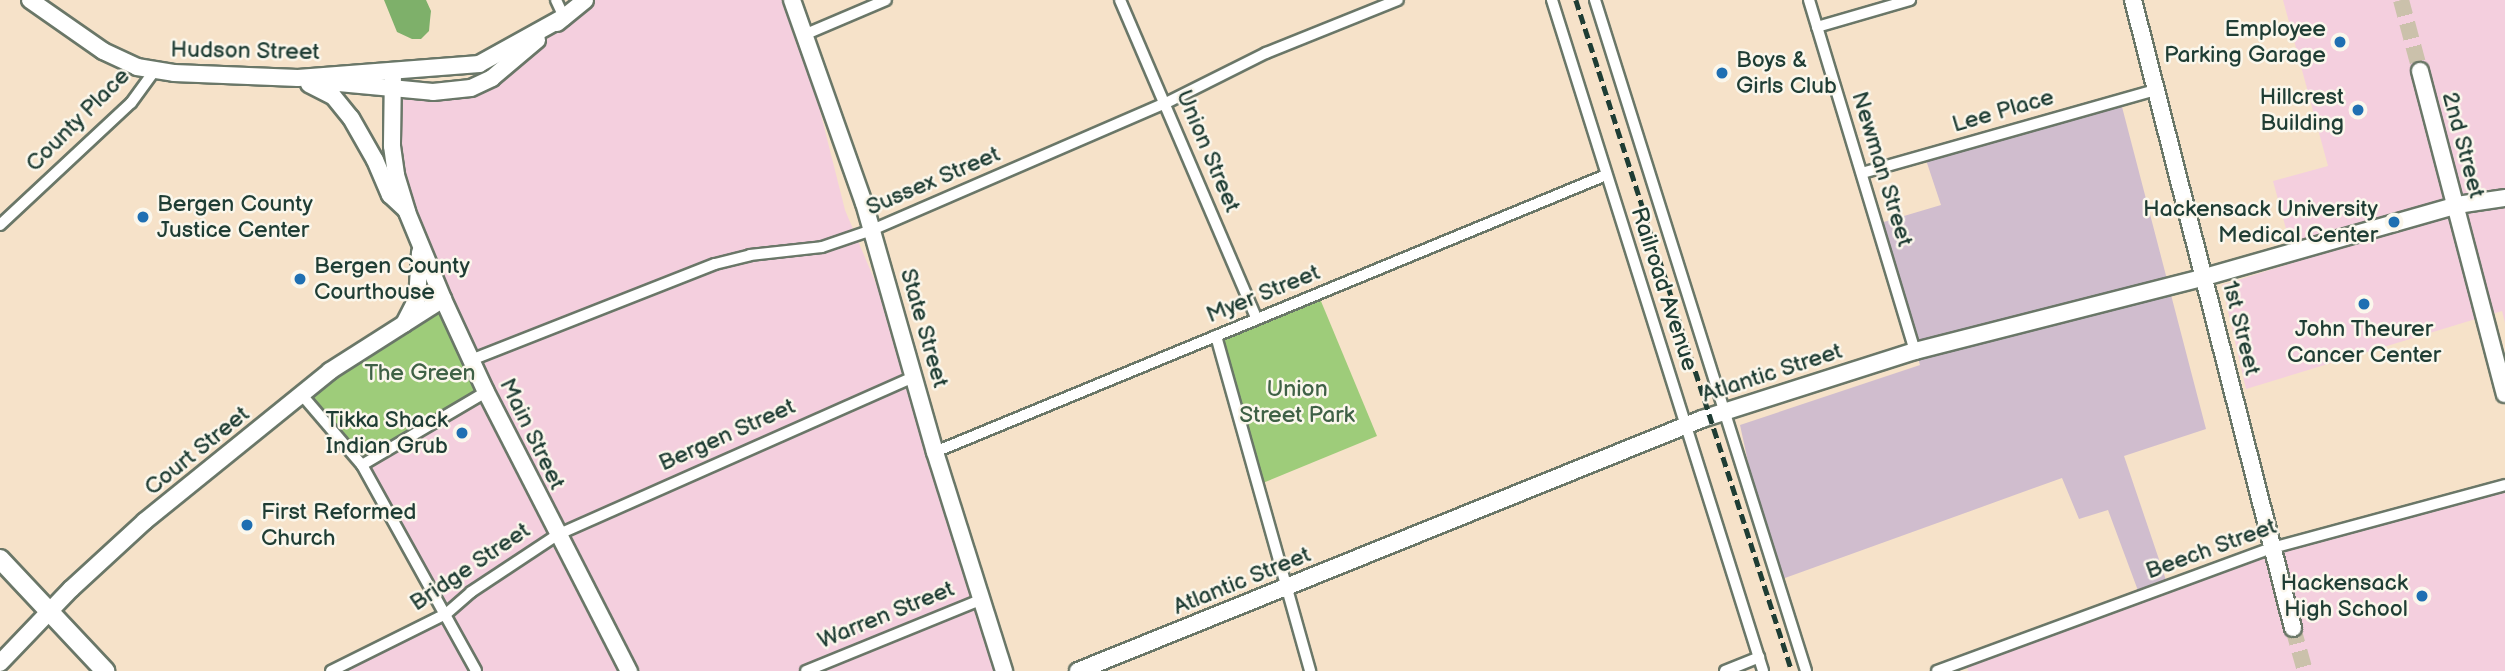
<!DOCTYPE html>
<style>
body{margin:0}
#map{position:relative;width:2505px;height:671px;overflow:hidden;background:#f6e2c9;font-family:"Balsamiq Sans",sans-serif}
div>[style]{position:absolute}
.built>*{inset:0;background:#f4cfde}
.industrial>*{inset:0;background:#d0bdce}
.green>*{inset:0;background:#9ecc7a}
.forest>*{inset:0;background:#7eb06a}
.secondary-tunnel>*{height:16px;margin-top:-8px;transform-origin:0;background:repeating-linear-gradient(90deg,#cbc1ab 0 16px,transparent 0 24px)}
.roads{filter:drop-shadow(2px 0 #6a7768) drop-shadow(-2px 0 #6a7768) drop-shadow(0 2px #6a7768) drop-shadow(0 -2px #6a7768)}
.street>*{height:10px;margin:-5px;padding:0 5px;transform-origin:5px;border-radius:5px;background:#fff}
.secondary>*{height:16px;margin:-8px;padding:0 8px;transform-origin:8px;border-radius:8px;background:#fff}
.primary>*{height:18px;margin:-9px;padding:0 9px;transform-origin:9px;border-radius:9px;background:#fff}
.rail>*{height:4.5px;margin-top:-2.25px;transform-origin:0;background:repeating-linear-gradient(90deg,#1f3d34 0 10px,transparent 0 15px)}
.dots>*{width:19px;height:19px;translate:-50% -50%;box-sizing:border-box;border:4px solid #fbf7ec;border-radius:50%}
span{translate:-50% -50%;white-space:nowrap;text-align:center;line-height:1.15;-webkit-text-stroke:5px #fbf7ec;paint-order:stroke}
.poi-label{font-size:23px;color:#1f3d34}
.right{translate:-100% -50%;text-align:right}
.left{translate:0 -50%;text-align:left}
.street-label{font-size:23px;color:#1f3d34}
.park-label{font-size:23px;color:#3f6146}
</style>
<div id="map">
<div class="built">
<i style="clip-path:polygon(585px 0,792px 0,845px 210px,915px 376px,1004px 671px,331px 671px,446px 614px,362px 465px,485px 392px,396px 184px,392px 91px,471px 88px)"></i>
<i style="clip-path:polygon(2283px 0,2505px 0,2505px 323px,2502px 311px,2246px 389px,2222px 285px,2295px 262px,2273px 181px,2328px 166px)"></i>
<i style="clip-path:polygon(2505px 485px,2505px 671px,1968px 671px,1965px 660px,2273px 548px)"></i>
</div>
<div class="industrial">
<i style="clip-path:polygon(2121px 103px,2206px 429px,2124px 456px,2168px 586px,2140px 596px,2108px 510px,2079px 519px,2062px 478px,1774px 582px,1740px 425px,1920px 365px,1877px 224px,1941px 205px,1925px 157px)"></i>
</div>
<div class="green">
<i style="clip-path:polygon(1318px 294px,1377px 436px,1258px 485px,1216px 336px)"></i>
<i style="clip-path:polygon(443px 299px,486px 392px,362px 465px,302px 395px)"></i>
</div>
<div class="forest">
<i style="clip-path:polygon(384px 0,426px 0,431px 11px,430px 20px,429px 31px,421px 39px,412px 39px,397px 32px)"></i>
</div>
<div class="secondary-tunnel">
<i style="left:2401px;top:0;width:73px;rotate:75deg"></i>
<i style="left:2293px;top:628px;width:45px;rotate:74.4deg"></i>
</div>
<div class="roads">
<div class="street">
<i style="left:556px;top:0;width:19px;rotate:65deg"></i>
<i style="left:1120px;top:0;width:347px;rotate:66.8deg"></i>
<i style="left:1552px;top:0;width:703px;rotate:72.54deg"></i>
<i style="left:1595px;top:0;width:703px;rotate:72.54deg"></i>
<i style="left:1809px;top:0;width:367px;rotate:73.2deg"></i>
<i style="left:1817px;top:27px;width:97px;rotate:-16.2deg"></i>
<i style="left:804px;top:35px;width:89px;rotate:-23.1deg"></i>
<i style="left:1862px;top:173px;width:305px;rotate:-15.8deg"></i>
<i style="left:0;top:225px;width:179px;rotate:-43deg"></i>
<i style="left:131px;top:103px;width:39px;rotate:-54deg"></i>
<i style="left:1216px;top:336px;width:348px;rotate:74.3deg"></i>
<i style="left:471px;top:360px;width:262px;rotate:-21.5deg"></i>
<i style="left:715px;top:264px;width:36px;rotate:-14deg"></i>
<i style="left:750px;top:255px;width:72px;rotate:-6.3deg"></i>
<i style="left:822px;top:247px;width:53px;rotate:-18.8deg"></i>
<i style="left:872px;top:230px;width:320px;rotate:-23.4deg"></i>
<i style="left:1166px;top:103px;width:112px;rotate:-26.6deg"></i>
<i style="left:1266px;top:53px;width:142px;rotate:-21.9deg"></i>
<i style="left:302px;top:395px;width:92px;rotate:49.4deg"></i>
<i style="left:362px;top:465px;width:235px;rotate:61deg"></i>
<i style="left:935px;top:452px;width:726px;rotate:-22.43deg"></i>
<i style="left:362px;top:465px;width:144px;rotate:-30.5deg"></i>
<i style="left:331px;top:671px;width:128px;rotate:-26.4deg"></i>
<i style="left:446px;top:614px;width:33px;rotate:-41deg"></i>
<i style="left:471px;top:592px;width:103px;rotate:-33.5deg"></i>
<i style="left:557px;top:535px;width:392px;rotate:-23.9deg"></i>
<i style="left:806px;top:671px;width:190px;rotate:-22.2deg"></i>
<i style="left:1725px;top:671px;width:37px;rotate:-22deg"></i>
<i style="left:1937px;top:671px;width:357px;rotate:-20.2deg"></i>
<i style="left:2272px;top:548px;width:241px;rotate:-15.1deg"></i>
</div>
<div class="secondary">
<i style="left:30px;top:0;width:89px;rotate:34.9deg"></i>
<i style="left:103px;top:51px;width:38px;rotate:25deg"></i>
<i style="left:137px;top:67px;width:37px;rotate:9deg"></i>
<i style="left:174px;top:73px;width:124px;rotate:2.3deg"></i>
<i style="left:298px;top:78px;width:182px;rotate:-4.4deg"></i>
<i style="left:479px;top:64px;width:97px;rotate:-28.9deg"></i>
<i style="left:792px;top:0;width:215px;rotate:70.5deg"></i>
<i style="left:864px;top:203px;width:259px;rotate:74.1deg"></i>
<i style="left:935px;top:452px;width:230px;rotate:72.5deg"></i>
<i style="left:2133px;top:0;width:648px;rotate:75.71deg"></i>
<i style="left:557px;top:23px;width:36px;rotate:-39deg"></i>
<i style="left:393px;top:71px;width:75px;rotate:90.8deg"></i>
<i style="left:392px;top:146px;width:29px;rotate:82deg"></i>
<i style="left:396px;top:175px;width:39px;rotate:73deg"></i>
<i style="left:407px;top:212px;width:94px;rotate:67.5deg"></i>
<i style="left:443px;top:299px;width:102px;rotate:65.2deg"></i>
<i style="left:486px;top:392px;width:314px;rotate:62.9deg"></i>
<i style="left:2420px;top:71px;width:334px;rotate:75.3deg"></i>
<i style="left:328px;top:82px;width:105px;rotate:5.4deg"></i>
<i style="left:433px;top:92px;width:38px;rotate:-6deg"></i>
<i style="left:471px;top:88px;width:23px;rotate:-25deg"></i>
<i style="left:492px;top:78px;width:59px;rotate:-40.2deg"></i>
<i style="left:309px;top:84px;width:27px;rotate:27deg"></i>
<i style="left:333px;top:96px;width:28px;rotate:51deg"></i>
<i style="left:351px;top:118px;width:48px;rotate:60.3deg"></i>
<i style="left:375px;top:160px;width:38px;rotate:67deg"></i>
<i style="left:390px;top:195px;width:22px;rotate:43deg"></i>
<i style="left:404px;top:324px;width:28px;rotate:-63deg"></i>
<i style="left:417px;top:299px;width:47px;rotate:-86.3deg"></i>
<i style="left:0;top:663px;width:103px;rotate:-46.2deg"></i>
<i style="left:71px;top:589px;width:100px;rotate:-42.6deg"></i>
<i style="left:145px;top:521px;width:238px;rotate:-39deg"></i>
<i style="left:330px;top:371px;width:134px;rotate:-32.5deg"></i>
<i style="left:1078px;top:671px;width:673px;rotate:-21.99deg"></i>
<i style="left:1702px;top:419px;width:224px;rotate:-17.7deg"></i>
<i style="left:1915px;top:351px;width:299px;rotate:-14.3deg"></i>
<i style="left:2205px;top:277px;width:262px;rotate:-15.9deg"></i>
<i style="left:2457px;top:205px;width:49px;rotate:-8.3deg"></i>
</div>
<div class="primary">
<i style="left:0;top:559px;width:154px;rotate:46.8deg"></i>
</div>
</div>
<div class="rail">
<i style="left:1576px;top:0;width:705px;rotate:72.16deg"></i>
</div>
<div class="dots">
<i style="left:2340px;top:42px;background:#1f6fb2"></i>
<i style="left:1722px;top:73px;background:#1f6fb2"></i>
<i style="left:2358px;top:110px;background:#1f6fb2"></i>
<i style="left:143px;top:217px;background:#1f6fb2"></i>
<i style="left:2394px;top:222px;background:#1f6fb2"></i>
<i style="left:300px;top:279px;background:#1f6fb2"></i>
<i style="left:2364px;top:304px;background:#1f6fb2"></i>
<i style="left:462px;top:433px;background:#1f6fb2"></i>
<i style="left:247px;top:525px;background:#1f6fb2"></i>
<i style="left:2422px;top:596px;background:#1f6fb2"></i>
</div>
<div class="poi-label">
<span class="right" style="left:2326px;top:42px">Employee<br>Parking Garage</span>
<span class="left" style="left:1736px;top:73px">Boys &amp;<br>Girls Club</span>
<span class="right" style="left:2344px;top:110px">Hillcrest<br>Building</span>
<span class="left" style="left:157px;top:217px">Bergen County<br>Justice Center</span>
<span class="right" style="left:2378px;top:222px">Hackensack University<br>Medical Center</span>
<span class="left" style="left:314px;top:279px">Bergen County<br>Courthouse</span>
<span style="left:2364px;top:342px">John Theurer<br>Cancer Center</span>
<span class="right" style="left:448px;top:433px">Tikka Shack<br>Indian Grub</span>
<span class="left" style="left:261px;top:525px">First Reformed<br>Church</span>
<span class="right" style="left:2408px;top:596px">Hackensack<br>High School</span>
</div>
<div class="street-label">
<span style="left:245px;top:51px;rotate:1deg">Hudson Street</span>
<span style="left:2003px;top:111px;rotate:-16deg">Lee Place</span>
<span style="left:78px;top:120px;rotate:-45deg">County Place</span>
<span style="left:2463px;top:145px;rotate:75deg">2nd Street</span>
<span style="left:1208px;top:151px;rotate:67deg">Union Street</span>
<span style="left:1882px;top:169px;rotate:73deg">Newman Street</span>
<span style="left:933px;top:181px;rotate:-23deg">Sussex Street</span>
<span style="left:1664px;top:289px;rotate:72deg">Railroad Avenue</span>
<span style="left:1263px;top:294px;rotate:-22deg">Myer Street</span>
<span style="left:924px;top:328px;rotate:74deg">State Street</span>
<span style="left:2241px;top:328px;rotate:76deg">1st Street</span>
<span style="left:1772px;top:373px;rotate:-18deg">Atlantic Street</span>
<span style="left:532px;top:434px;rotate:64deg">Main Street</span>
<span style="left:727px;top:435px;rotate:-24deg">Bergen Street</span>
<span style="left:197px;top:451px;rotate:-39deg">Court Street</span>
<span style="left:2211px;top:549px;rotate:-20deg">Beech Street</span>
<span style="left:470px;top:567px;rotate:-34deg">Bridge Street</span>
<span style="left:1242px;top:581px;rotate:-22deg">Atlantic Street</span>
<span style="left:886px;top:615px;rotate:-22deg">Warren Street</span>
</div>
<div class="park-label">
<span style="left:420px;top:373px">The Green</span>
<span style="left:1297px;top:402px">Union<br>Street Park</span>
</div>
</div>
